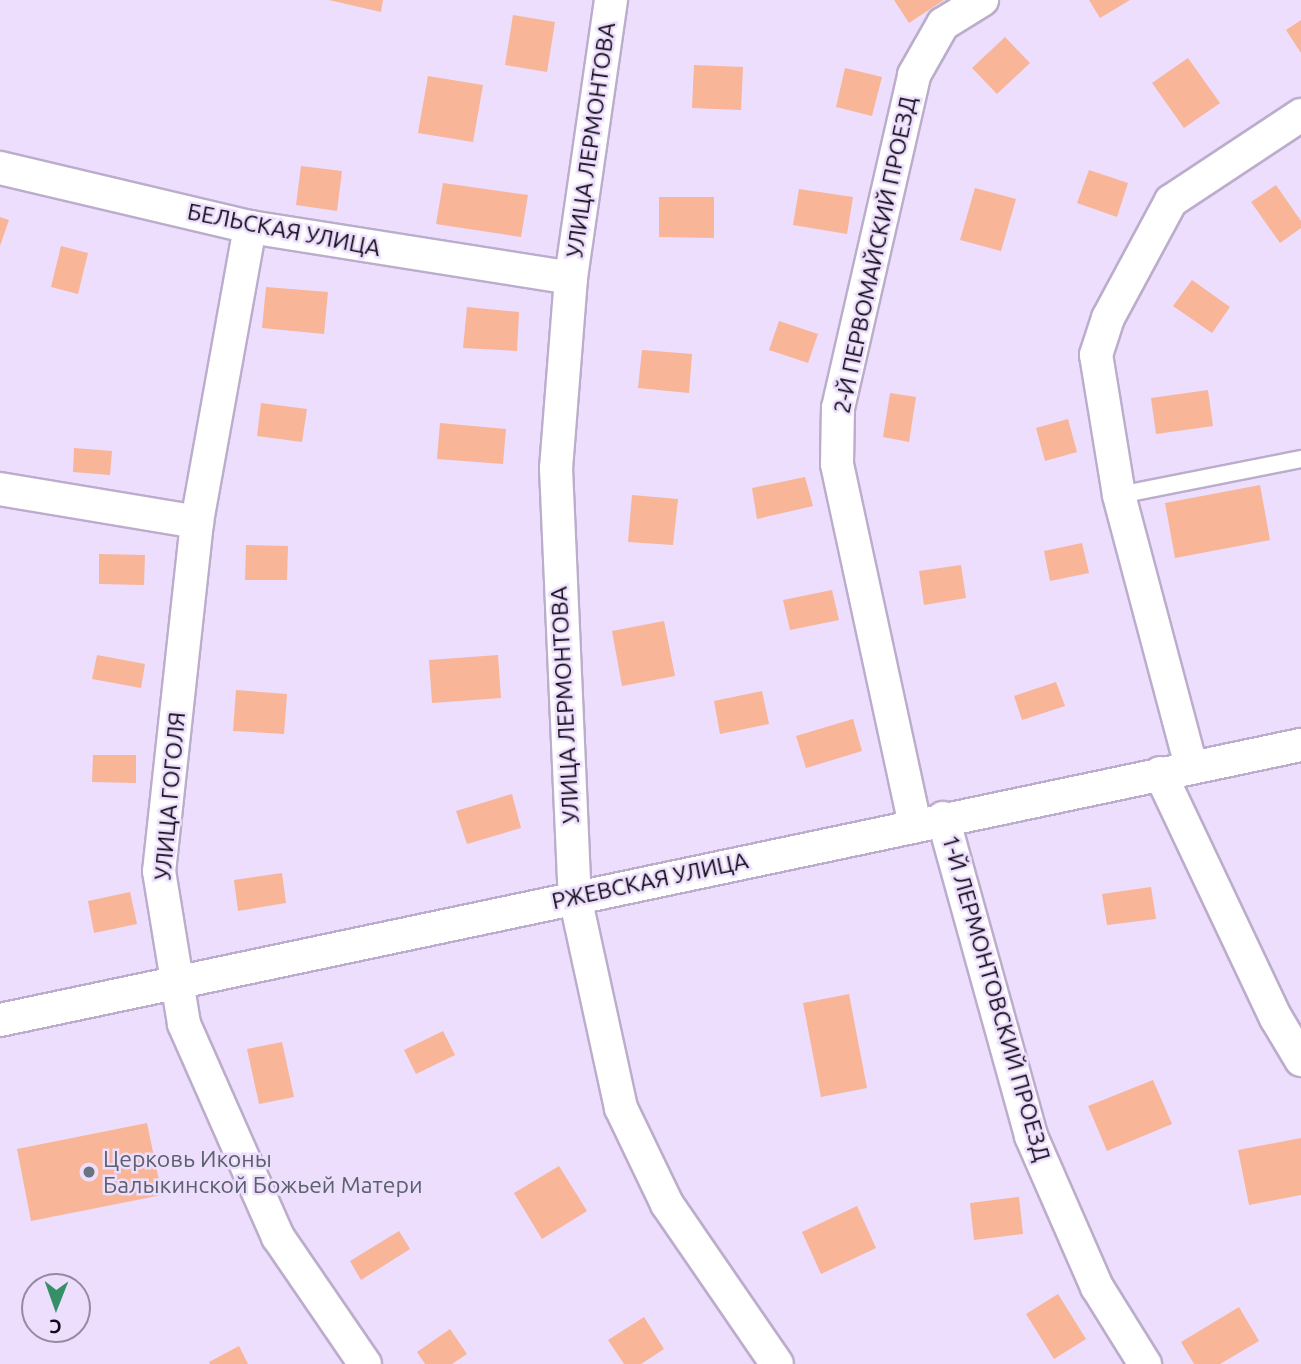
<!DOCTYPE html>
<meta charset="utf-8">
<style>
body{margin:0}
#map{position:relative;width:1301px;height:1364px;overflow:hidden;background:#eddefd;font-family:Ubuntu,sans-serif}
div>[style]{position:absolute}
.building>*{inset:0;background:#f8b598}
.roads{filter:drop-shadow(2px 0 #bbadcb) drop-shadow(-2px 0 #bbadcb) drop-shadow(0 2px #bbadcb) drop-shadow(0 -2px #bbadcb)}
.lane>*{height:16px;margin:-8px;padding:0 8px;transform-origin:8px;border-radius:8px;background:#fff}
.street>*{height:32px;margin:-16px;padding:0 16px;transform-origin:16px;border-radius:16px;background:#fff}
.dots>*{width:19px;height:19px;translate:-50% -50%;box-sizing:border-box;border:4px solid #eddefd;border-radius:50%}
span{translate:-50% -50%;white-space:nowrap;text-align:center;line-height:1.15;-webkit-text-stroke:5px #eddefd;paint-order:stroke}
.street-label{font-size:23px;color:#100b16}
.worship-label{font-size:23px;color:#5b616d}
.left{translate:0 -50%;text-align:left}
.north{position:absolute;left:21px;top:1273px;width:70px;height:70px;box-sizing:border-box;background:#eddefd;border:2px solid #958aa1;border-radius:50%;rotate:181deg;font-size:19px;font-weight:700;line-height:28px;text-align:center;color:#100b16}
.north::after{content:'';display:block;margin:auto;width:24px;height:32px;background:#359067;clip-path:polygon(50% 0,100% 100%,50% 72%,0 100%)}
</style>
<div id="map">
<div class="building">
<i style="clip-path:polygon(329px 0,383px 0,381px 12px)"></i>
<i style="clip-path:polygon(894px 0,944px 0,909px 23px)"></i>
<i style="clip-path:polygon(1089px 0,1130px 0,1100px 18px)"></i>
<i style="clip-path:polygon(513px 15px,555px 22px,547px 72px,505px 65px)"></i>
<i style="clip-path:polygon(1301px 20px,1301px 53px,1286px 30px)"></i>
<i style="clip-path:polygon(1005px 37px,1030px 63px,997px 94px,972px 68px)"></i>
<i style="clip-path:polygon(1188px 58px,1220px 103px,1184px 128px,1152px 83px)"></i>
<i style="clip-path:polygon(694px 65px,743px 67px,741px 110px,692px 108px)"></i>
<i style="clip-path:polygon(845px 68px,882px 77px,872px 116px,836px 107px)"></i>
<i style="clip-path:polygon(428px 76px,483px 85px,473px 142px,418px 133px)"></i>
<i style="clip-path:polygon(301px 166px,342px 171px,337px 211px,296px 205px)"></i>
<i style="clip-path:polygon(1089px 170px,1128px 183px,1117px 217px,1077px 203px)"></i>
<i style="clip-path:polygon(443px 183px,528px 195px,521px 237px,436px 224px)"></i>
<i style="clip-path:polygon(1276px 185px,1301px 221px,1301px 228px,1280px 243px,1251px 202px)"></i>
<i style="clip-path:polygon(975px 188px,1016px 199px,1001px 251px,960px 240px)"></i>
<i style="clip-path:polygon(799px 189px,853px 197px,847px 234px,793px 225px)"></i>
<i style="clip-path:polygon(659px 197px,714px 197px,714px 238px,659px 237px)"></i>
<i style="clip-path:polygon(0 217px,9px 220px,0 246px)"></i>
<i style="clip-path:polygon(61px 246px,88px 253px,78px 294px,51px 287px)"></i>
<i style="clip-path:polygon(1192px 280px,1230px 307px,1212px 333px,1173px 306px)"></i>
<i style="clip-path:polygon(266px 287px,328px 292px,324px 334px,262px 328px)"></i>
<i style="clip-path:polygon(467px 307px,519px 312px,517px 351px,463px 348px)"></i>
<i style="clip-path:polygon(779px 321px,818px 334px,808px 363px,769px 350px)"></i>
<i style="clip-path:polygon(642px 350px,692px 354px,689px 393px,638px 388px)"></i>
<i style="clip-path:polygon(1208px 390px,1213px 426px,1156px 434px,1151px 398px)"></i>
<i style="clip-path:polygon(890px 393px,916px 397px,909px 442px,883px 437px)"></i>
<i style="clip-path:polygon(261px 403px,307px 409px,302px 442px,257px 436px)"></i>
<i style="clip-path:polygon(1068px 419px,1077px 452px,1045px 461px,1036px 428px)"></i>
<i style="clip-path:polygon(440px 423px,506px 429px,503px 464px,437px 459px)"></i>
<i style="clip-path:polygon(74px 448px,112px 451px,110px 475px,73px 472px)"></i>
<i style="clip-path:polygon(805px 477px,813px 506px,757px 519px,752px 488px)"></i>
<i style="clip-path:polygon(1260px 485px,1270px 540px,1175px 558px,1165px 503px)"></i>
<i style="clip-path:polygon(632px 495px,678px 499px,673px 545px,628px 542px)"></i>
<i style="clip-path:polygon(1082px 543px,1089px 573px,1050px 581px,1044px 551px)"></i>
<i style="clip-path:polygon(246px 545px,288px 546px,287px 580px,245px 580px)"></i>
<i style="clip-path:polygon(99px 554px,145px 555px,144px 585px,99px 584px)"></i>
<i style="clip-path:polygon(961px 565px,966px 598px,924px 605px,919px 571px)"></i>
<i style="clip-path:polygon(832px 590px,839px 620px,790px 630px,783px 600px)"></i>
<i style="clip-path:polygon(664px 621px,675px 676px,622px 686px,612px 631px)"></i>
<i style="clip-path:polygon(97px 655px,145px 664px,141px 688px,92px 679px)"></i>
<i style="clip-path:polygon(498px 655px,501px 698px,432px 703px,429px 660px)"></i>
<i style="clip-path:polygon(1056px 682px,1065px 706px,1022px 720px,1014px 696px)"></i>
<i style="clip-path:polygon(236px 690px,287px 694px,284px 734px,233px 731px)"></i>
<i style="clip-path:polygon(762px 691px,769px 724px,720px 734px,714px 701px)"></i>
<i style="clip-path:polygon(853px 719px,862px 751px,806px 768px,796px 736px)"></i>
<i style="clip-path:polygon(93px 755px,136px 755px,136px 783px,92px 782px)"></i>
<i style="clip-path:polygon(512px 794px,521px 828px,467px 844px,456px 811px)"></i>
<i style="clip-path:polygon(282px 873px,286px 903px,238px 911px,234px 880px)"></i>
<i style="clip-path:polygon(1151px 887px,1156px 919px,1107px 925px,1102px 894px)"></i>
<i style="clip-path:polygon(130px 892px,137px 924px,94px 933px,88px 901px)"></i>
<i style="clip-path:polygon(849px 994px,867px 1088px,821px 1097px,803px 1003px)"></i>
<i style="clip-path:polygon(443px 1031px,455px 1055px,416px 1074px,404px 1050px)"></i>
<i style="clip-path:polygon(282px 1042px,294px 1097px,259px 1104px,247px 1049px)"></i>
<i style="clip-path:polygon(1153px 1080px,1172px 1124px,1107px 1151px,1088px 1106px)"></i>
<i style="clip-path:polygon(147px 1123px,162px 1195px,31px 1221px,17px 1149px)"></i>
<i style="clip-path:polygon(1301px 1138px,1301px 1195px,1249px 1205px,1238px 1150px)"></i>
<i style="clip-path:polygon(559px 1166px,587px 1211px,542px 1239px,514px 1193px)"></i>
<i style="clip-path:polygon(1019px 1197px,1023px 1234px,974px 1240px,970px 1203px)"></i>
<i style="clip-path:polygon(857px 1206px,876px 1248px,821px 1274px,802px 1232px)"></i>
<i style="clip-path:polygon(399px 1231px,410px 1249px,361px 1280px,350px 1261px)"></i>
<i style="clip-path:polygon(1058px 1294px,1086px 1339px,1054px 1359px,1026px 1314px)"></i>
<i style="clip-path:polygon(1239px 1307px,1259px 1341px,1220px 1364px,1194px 1364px,1181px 1342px)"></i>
<i style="clip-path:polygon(644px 1317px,664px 1349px,641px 1364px,624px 1364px,608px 1340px)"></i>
<i style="clip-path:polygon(450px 1329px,467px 1354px,452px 1364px,425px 1364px,417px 1352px)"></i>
<i style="clip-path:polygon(239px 1346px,248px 1364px,210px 1364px,209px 1362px)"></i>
</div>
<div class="roads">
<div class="lane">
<i style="left:1119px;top:495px;width:186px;rotate:-11.2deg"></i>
</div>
<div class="street">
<i style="left:611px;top:0;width:281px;rotate:98.2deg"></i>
<i style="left:571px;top:278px;width:191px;rotate:94.5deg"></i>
<i style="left:556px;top:468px;width:429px;rotate:87.5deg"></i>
<i style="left:575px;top:897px;width:216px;rotate:77.7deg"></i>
<i style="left:621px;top:1108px;width:106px;rotate:64.4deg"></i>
<i style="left:667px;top:1204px;width:194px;rotate:55.5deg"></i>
<i style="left:0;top:168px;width:257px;rotate:13.3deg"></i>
<i style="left:250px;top:227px;width:325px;rotate:9deg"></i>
<i style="left:250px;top:227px;width:300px;rotate:100.2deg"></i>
<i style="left:197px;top:522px;width:351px;rotate:96.2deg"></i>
<i style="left:159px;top:871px;width:155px;rotate:80.7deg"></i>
<i style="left:184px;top:1024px;width:233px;rotate:66.2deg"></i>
<i style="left:278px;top:1237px;width:154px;rotate:55.6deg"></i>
<i style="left:0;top:489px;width:200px;rotate:9.5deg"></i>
<i style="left:1191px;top:766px;width:280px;rotate:-104.9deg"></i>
<i style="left:1119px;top:495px;width:142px;rotate:-99.3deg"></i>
<i style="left:1096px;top:355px;width:39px;rotate:-72deg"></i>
<i style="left:1108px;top:318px;width:133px;rotate:-61.7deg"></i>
<i style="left:1171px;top:201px;width:156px;rotate:-33.5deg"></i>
<i style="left:1160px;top:773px;width:271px;rotate:64.7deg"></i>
<i style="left:1276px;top:1018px;width:49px;rotate:59.2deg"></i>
<i style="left:943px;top:818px;width:330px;rotate:74.5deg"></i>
<i style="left:1031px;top:1136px;width:165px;rotate:66.4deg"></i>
<i style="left:1097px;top:1287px;width:91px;rotate:58.1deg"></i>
<i style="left:915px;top:825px;width:369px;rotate:-102.2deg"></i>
<i style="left:837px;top:464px;width:56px;rotate:-89deg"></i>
<i style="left:838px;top:408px;width:342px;rotate:-77.1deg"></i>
<i style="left:914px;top:75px;width:59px;rotate:-60.4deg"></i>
<i style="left:943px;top:24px;width:46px;rotate:-31.6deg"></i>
<i style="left:0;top:1020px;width:1330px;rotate:-11.94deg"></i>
</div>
</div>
<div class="dots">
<i style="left:89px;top:1172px;background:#6b7280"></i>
</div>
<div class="street-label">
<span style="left:591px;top:140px;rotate:-82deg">УЛИЦА ЛЕРМОНТОВА</span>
<span style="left:284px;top:230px;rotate:11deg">БЕЛЬСКАЯ УЛИЦА</span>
<span style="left:875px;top:255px;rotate:-78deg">2-Й ПЕРВОМАЙСКИЙ ПРОЕЗД</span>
<span style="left:565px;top:705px;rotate:-93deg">УЛИЦА ЛЕРМОНТОВА</span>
<span style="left:170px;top:796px;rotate:-85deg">УЛИЦА ГОГОЛЯ</span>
<span style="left:650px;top:881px;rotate:-12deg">РЖЕВСКАЯ УЛИЦА</span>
<span style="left:996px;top:998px;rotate:74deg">1-Й ЛЕРМОНТОВСКИЙ ПРОЕЗД</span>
</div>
<div class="worship-label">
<span class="left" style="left:103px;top:1172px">Церковь Иконы<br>Балыкинской Божьей Матери</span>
</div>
<div class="north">С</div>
</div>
